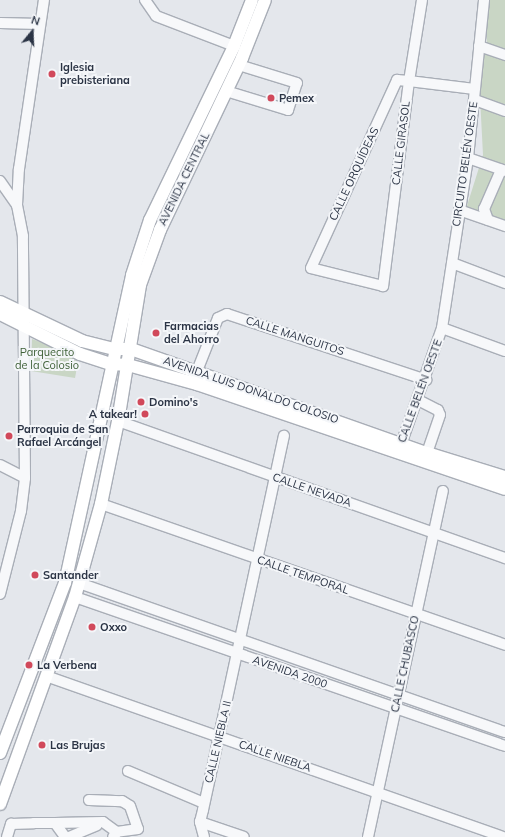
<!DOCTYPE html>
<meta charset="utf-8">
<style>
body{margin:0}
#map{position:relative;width:505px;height:837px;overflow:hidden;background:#e4e7ec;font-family:Mulish,sans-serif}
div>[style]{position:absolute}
.green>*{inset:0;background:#c9d6c5}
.roads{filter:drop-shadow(1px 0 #a9aeb7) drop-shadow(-1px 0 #a9aeb7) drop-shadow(0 1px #a9aeb7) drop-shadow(0 -1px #a9aeb7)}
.minor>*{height:10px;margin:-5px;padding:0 5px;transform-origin:5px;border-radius:5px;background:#f7f8fa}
.major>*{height:12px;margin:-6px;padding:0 6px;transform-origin:6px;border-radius:6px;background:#fff}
.dots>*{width:11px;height:11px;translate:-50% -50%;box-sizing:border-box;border:2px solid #f4f6f9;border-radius:50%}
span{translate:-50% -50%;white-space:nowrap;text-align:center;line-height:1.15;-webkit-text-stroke:4px #f4f6f9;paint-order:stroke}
.poi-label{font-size:11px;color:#2b3445;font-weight:700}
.left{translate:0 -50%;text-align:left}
.right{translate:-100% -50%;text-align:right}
.street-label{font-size:11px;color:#2b3445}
.park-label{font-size:11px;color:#3f6138}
.north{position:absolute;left:12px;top:12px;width:40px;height:40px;-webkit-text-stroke:3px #f4f6f9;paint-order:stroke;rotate:18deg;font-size:11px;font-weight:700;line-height:16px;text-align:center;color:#2b3445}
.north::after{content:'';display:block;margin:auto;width:14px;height:18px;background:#2b3445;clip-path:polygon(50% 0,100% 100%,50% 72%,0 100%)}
</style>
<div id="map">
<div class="green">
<i style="clip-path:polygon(490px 0,505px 0,505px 227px,465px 212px,483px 155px,479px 78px,481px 54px,487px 49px,486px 5px)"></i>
<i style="clip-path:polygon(32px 339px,79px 356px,75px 378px,31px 371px)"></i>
</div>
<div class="roads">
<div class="minor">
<i style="left:145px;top:0;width:19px;rotate:55deg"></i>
<i style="left:156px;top:16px;width:84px;rotate:21deg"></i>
<i style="left:422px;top:0;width:82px;rotate:99.1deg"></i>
<i style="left:409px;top:81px;width:207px;rotate:97.2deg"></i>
<i style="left:383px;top:286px;width:74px;rotate:-166deg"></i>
<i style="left:311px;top:268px;width:207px;rotate:-65.4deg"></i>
<i style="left:397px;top:80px;width:12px;rotate:5deg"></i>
<i style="left:409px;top:81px;width:66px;rotate:6.9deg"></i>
<i style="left:0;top:23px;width:40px;rotate:1.4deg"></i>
<i style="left:479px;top:46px;width:28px;rotate:19deg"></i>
<i style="left:226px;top:91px;width:65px;rotate:17deg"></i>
<i style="left:288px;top:110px;width:28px;rotate:-72deg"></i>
<i style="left:297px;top:83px;width:61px;rotate:-162.8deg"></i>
<i style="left:475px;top:100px;width:32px;rotate:20deg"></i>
<i style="left:468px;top:158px;width:39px;rotate:19deg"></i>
<i style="left:0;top:181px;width:29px;rotate:55deg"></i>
<i style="left:459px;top:210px;width:49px;rotate:19.2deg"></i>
<i style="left:488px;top:220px;width:12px;rotate:-110deg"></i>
<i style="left:484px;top:209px;width:43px;rotate:-66.4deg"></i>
<i style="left:452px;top:263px;width:57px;rotate:20.7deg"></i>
<i style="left:442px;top:328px;width:67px;rotate:20.1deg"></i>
<i style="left:197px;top:371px;width:57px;rotate:-68.4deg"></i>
<i style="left:218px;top:318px;width:10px;rotate:-24deg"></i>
<i style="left:227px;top:314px;width:210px;rotate:18.3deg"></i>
<i style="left:418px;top:400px;width:22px;rotate:27deg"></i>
<i style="left:438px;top:410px;width:5px;rotate:68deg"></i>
<i style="left:440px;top:415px;width:40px;rotate:108.9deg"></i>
<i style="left:118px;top:421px;width:411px;rotate:19.5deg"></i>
<i style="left:399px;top:450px;width:129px;rotate:-70.6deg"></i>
<i style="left:442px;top:328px;width:172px;rotate:-81.3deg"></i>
<i style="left:468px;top:158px;width:159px;rotate:-84.2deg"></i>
<i style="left:0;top:465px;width:28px;rotate:27deg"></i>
<i style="left:101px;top:504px;width:428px;rotate:19.2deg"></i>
<i style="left:79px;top:583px;width:451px;rotate:19.3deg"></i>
<i style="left:0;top:594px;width:86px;rotate:-75.8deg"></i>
<i style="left:21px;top:511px;width:33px;rotate:-83deg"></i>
<i style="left:25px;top:478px;width:242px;rotate:-90.5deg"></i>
<i style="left:23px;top:236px;width:32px;rotate:-101deg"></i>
<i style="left:17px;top:205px;width:36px;rotate:-87deg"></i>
<i style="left:19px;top:169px;width:171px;rotate:-81.6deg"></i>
<i style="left:75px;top:597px;width:455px;rotate:19.1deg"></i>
<i style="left:46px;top:676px;width:485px;rotate:19.4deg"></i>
<i style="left:128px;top:771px;width:82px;rotate:22.8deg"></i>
<i style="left:89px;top:800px;width:33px;rotate:2deg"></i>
<i style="left:122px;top:801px;width:9px;rotate:32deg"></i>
<i style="left:130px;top:806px;width:24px;rotate:71deg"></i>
<i style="left:138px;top:829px;width:21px;rotate:172deg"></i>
<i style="left:200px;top:822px;width:46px;rotate:18.8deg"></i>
<i style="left:55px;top:823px;width:48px;rotate:-1.2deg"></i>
<i style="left:103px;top:822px;width:17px;rotate:36deg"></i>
<i style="left:117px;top:832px;width:6px;rotate:129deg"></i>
<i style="left:7px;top:837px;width:14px;rotate:-73deg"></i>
<i style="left:11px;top:824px;width:23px;rotate:-2deg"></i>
<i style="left:34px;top:823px;width:21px"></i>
<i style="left:55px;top:823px;width:17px;rotate:54deg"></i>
<i style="left:69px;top:837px;width:30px;rotate:-23deg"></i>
<i style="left:204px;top:837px;width:16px;rotate:-105deg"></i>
<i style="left:200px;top:822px;width:12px;rotate:-76deg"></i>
<i style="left:203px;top:810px;width:383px;rotate:-77.8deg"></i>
<i style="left:368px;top:837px;width:354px;rotate:-77.8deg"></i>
</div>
<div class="major">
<i style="left:0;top:302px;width:91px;rotate:25.4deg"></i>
<i style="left:82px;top:341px;width:34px;rotate:14deg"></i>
<i style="left:115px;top:349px;width:16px"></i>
<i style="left:131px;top:349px;width:314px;rotate:19.4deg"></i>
<i style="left:427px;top:453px;width:82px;rotate:17.1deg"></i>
<i style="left:0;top:314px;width:89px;rotate:26.6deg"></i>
<i style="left:80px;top:354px;width:33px;rotate:18deg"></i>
<i style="left:111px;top:364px;width:17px;rotate:3deg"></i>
<i style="left:128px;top:365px;width:72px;rotate:15.4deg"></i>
<i style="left:197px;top:384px;width:325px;rotate:18.8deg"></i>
<i style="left:0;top:753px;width:182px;rotate:-69.1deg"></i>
<i style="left:65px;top:583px;width:315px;rotate:-77.7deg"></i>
<i style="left:132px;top:275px;width:58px;rotate:-71.9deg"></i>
<i style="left:150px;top:220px;width:193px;rotate:-64.2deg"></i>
<i style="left:234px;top:46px;width:49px;rotate:-68.6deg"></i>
<i style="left:0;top:804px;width:220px;rotate:-70.1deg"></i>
<i style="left:75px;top:597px;width:97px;rotate:-74.4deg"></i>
<i style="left:101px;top:504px;width:85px;rotate:-78.4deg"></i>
<i style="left:118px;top:421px;width:138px;rotate:-80.8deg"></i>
<i style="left:140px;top:285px;width:59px;rotate:-70deg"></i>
<i style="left:160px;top:230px;width:191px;rotate:-64.5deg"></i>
<i style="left:242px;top:58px;width:62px;rotate:-68.4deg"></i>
</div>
</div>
<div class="dots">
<i style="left:52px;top:74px;background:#d1495b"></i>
<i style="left:271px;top:98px;background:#d1495b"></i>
<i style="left:156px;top:333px;background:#d1495b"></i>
<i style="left:141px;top:402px;background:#d1495b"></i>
<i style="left:145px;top:414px;background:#d1495b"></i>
<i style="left:9px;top:436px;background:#d1495b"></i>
<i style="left:35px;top:575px;background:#d1495b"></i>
<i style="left:92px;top:627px;background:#d1495b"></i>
<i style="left:29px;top:665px;background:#d1495b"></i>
<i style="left:42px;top:745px;background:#d1495b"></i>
</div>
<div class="poi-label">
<span class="left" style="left:60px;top:74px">Iglesia<br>prebisteriana</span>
<span class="left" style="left:279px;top:98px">Pemex</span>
<span class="left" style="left:164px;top:333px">Farmacias<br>del Ahorro</span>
<span class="left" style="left:149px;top:402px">Domino's</span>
<span class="right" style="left:137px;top:414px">A takear!</span>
<span class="left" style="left:17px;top:436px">Parroquia de San<br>Rafael Arcángel</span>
<span class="left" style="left:43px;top:575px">Santander</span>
<span class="left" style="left:100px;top:627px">Oxxo</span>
<span class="left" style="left:37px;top:665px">La Verbena</span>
<span class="left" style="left:50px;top:745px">Las Brujas</span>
</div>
<div class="street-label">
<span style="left:401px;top:143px;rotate:-83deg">CALLE GIRASOL</span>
<span style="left:465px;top:164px;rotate:-82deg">CIRCUITO BELÉN OESTE</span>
<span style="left:354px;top:174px;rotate:-65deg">CALLE ORQUÍDEAS</span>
<span style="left:184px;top:179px;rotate:-64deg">AVENIDA CENTRAL</span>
<span style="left:295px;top:336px;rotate:18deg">CALLE MANGUITOS</span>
<span style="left:251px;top:390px;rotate:19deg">AVENIDA LUIS DONALDO COLOSIO</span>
<span style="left:420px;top:391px;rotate:-70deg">CALLE BELÉN OESTE</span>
<span style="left:312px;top:490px;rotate:19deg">CALLE NEVADA</span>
<span style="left:303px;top:575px;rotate:19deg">CALLE TEMPORAL</span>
<span style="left:405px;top:664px;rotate:-78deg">CALLE CHUBASCO</span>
<span style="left:290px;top:672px;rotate:19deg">AVENIDA 2000</span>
<span style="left:218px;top:742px;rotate:-77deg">CALLE NIEBLA II</span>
<span style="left:275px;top:756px;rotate:19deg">CALLE NIEBLA</span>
</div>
<div class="park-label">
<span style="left:47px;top:359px">Parquecito<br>de la Colosio</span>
</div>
<div class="north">N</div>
</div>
